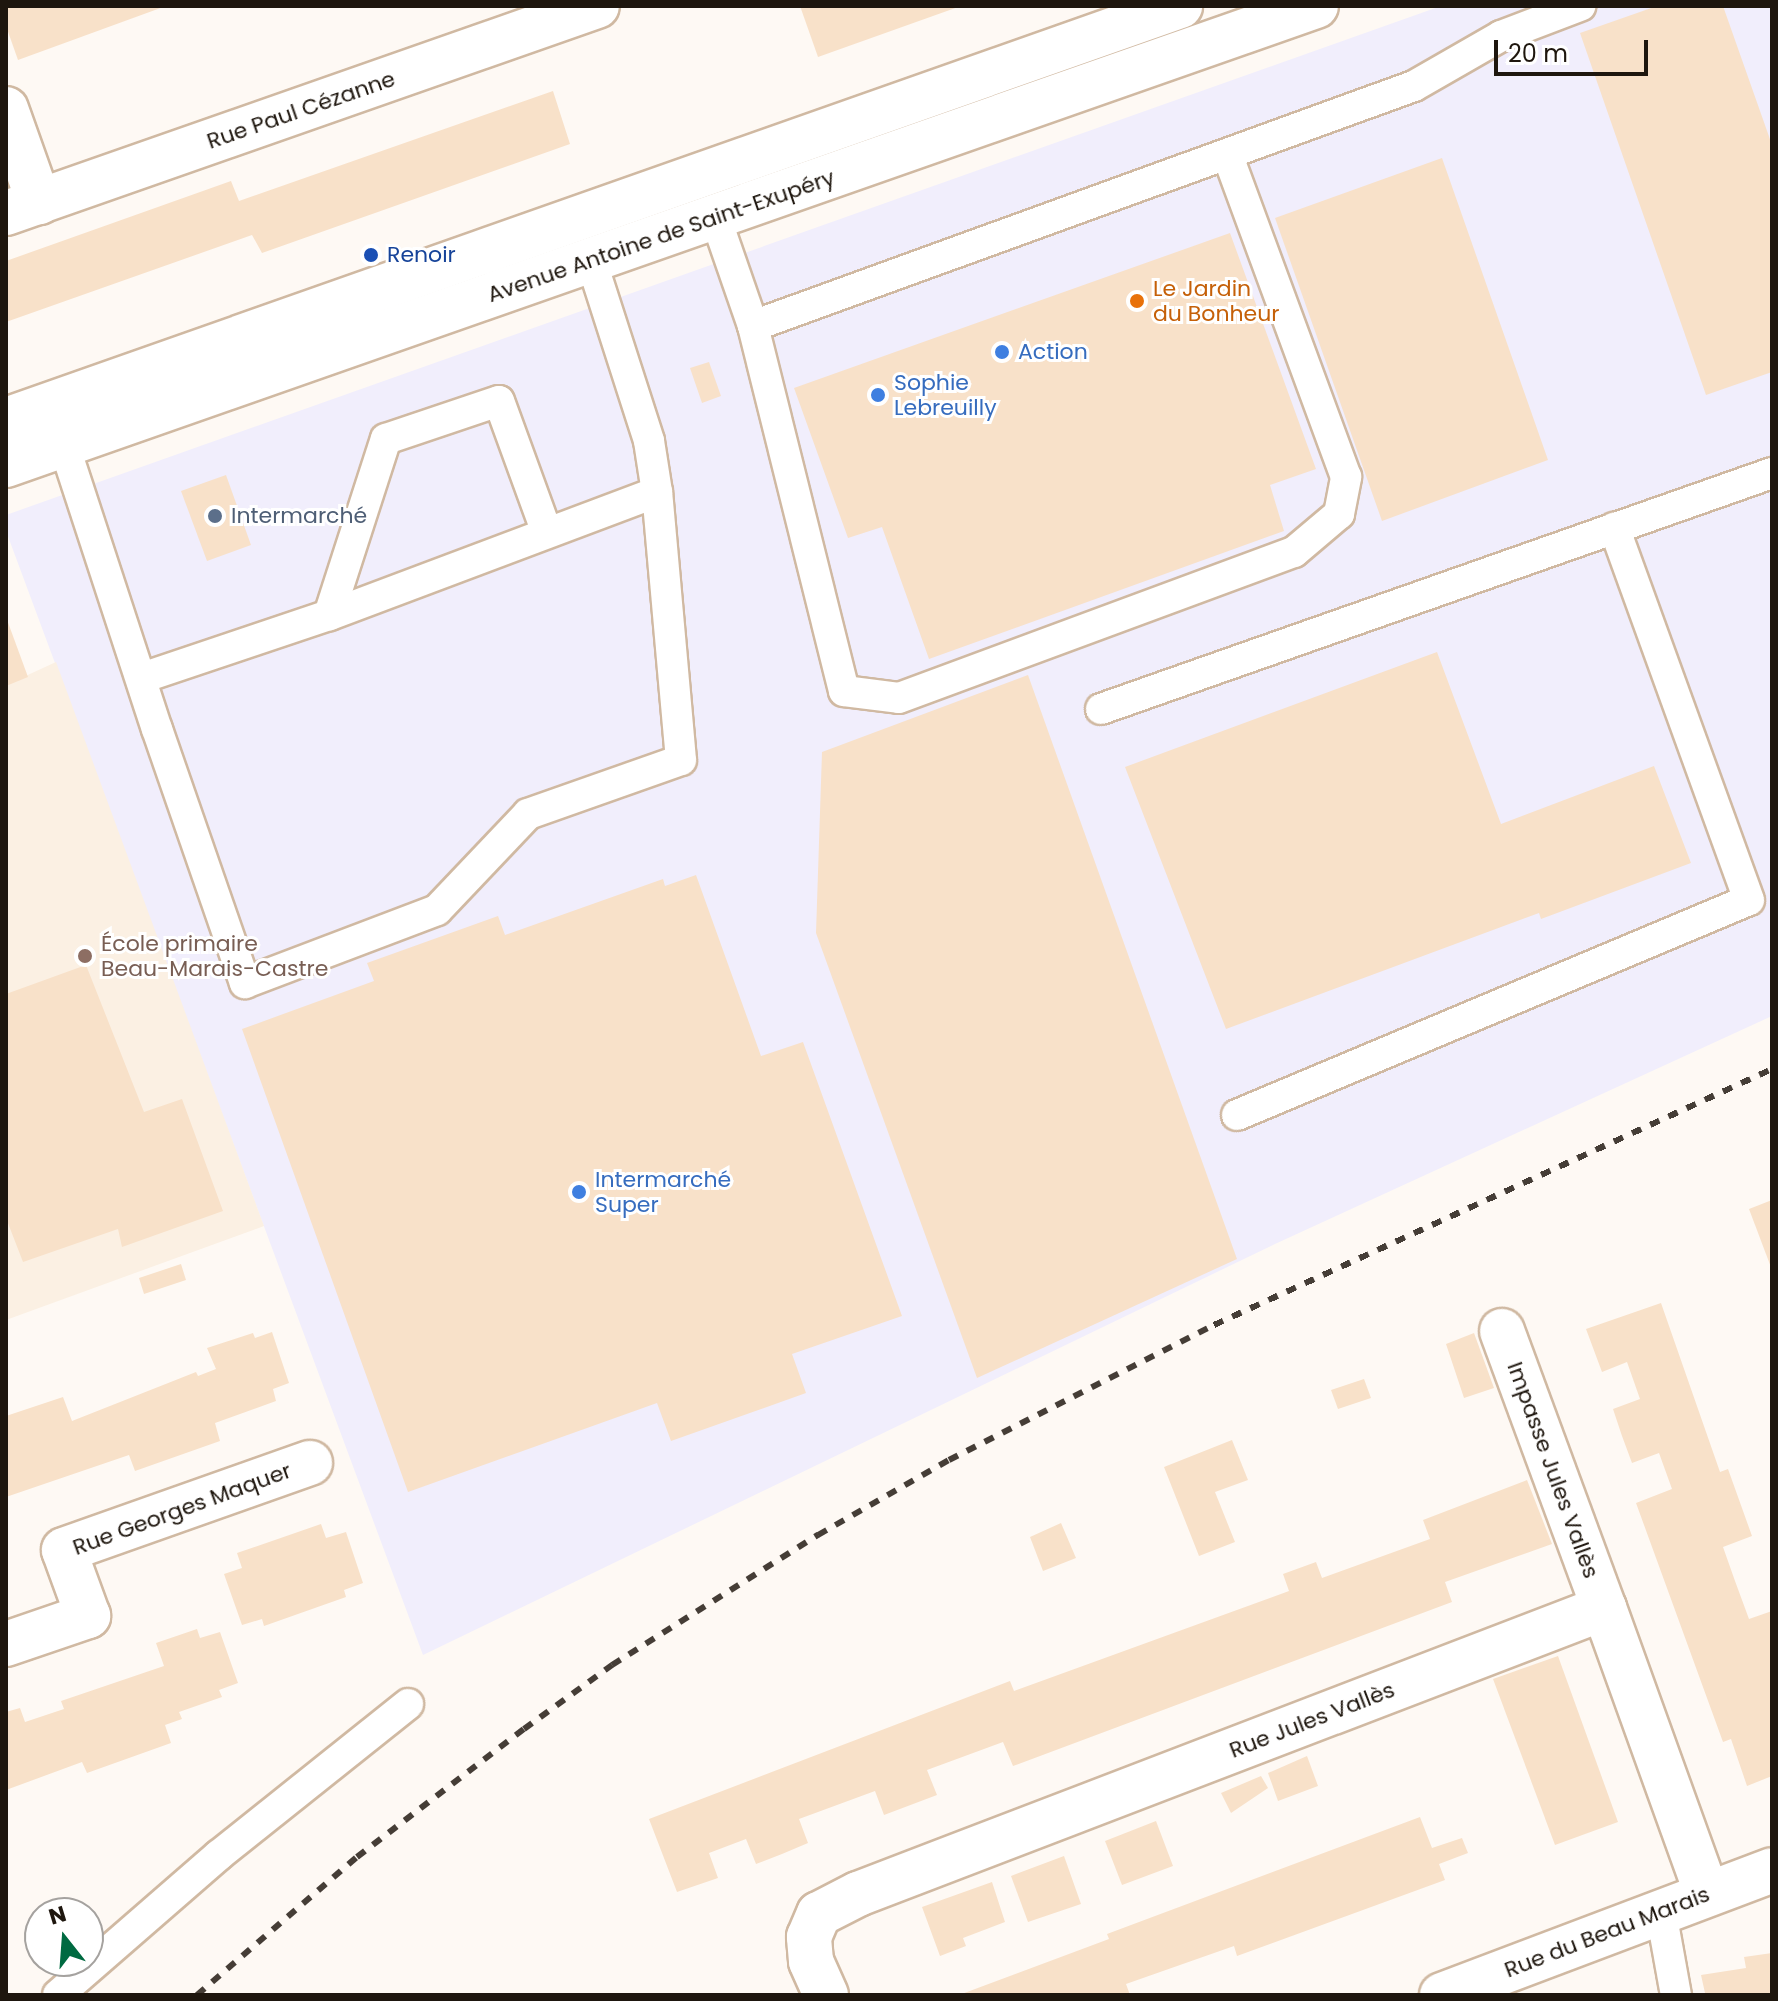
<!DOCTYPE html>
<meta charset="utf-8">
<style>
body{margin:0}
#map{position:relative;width:1778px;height:2001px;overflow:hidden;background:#fef9f4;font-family:Poppins,sans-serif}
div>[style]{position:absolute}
.commercial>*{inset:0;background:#f1eefc}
.built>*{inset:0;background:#fbf0e3}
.building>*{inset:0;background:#f8e1c9}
.roads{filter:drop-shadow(2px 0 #d0b9a2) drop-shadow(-2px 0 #d0b9a2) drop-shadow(0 2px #d0b9a2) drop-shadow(0 -2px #d0b9a2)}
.lane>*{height:30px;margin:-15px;padding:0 15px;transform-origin:15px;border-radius:15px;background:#fff}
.street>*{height:44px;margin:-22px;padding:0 22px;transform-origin:22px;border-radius:22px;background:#fff}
.secondary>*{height:44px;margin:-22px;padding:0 22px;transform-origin:22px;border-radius:22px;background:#fff}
.rail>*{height:6px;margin-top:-3px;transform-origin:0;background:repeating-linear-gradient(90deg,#453d36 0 10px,transparent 0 20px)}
.dots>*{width:22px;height:22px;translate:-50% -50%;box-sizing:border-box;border:4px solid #fff;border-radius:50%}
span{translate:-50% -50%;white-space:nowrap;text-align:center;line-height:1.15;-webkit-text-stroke:6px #fff;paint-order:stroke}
.street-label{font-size:22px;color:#1e160e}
.transit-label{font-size:22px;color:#164399}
.left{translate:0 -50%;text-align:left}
.food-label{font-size:22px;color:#c56008}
.shop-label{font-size:22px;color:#366cbe}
.service-label{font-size:22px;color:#4e5e75}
.education-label{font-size:22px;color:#785e54}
.frame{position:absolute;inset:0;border:8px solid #1e160e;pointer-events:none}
.north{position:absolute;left:24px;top:1897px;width:80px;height:80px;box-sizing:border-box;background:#fff;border:2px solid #a5a29f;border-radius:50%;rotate:343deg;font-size:22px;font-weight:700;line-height:32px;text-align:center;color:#1e160e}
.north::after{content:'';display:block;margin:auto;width:28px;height:36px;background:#006a41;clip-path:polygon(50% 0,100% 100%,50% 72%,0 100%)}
.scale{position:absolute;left:1494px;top:40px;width:154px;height:36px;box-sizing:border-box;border:4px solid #1e160e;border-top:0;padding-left:10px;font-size:24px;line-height:28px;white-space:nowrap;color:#1e160e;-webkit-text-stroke:6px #fff;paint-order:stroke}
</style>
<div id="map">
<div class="commercial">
<i style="clip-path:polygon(1441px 6px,1772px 6px,1772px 1016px,1275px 1244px,423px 1655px,6px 531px,6px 515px)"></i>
</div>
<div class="built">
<i style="clip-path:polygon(56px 662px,264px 1226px,6px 1320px,6px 685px)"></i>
</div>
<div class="building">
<i style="clip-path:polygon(6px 6px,166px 6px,18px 60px,6px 26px)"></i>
<i style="clip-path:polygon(800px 6px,961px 6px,818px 57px)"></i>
<i style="clip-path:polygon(1657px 6px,1723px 6px,1772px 145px,1772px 372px,1706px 395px,1580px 33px)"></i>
<i style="clip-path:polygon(553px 91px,570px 144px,262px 253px,252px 235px,6px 322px,6px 261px,231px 181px,239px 201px)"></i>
<i style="clip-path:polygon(1442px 158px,1548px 460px,1382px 521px,1275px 218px)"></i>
<i style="clip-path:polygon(1230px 233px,1316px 469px,1270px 485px,1284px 531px,929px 659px,882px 527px,848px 538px,794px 388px)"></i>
<i style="clip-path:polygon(709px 362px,721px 396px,702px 403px,690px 368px)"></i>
<i style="clip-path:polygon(226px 475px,251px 545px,207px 561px,181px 491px)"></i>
<i style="clip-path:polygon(6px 617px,28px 677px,6px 686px)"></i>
<i style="clip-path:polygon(1437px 652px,1501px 824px,1654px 766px,1691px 863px,1541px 919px,1539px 913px,1226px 1029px,1125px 767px)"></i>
<i style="clip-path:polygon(1028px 675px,1237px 1259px,977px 1378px,816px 933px,822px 752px)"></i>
<i style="clip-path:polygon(696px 875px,761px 1056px,803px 1042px,902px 1316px,792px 1354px,806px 1393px,671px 1441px,657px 1403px,408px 1492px,242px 1029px,374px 981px,367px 963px,498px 916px,505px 935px,663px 879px,665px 886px)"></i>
<i style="clip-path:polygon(86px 965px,144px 1112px,182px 1099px,223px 1211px,122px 1247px,118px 1229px,23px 1262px,6px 1218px,6px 994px)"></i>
<i style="clip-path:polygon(1772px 1200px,1772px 1270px,1749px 1209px)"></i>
<i style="clip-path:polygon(181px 1264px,186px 1280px,144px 1294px,139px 1278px)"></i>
<i style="clip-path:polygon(1661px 1303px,1720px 1472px,1728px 1469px,1752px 1536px,1723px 1547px,1735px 1581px,1749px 1619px,1772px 1611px,1772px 1776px,1747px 1786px,1731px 1739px,1723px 1742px,1636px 1503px,1672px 1489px,1659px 1453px,1632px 1463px,1622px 1436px,1613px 1409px,1640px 1399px,1627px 1362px,1602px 1372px,1586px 1329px)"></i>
<i style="clip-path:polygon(272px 1332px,289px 1383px,273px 1389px,276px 1401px,215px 1423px,220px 1441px,135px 1471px,129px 1455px,6px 1497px,6px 1416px,63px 1397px,72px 1421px,196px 1372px,198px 1376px,216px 1369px,207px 1348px,253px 1333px,255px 1338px)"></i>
<i style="clip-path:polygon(1474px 1333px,1494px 1388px,1464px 1398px,1446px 1344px)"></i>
<i style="clip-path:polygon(1364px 1379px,1371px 1398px,1338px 1409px,1331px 1390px)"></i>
<i style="clip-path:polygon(1232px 1440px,1248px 1480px,1215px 1492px,1235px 1542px,1199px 1556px,1164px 1467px)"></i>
<i style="clip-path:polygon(1527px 1480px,1552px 1544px,1445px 1582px,1452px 1602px,1013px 1766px,1003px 1742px,927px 1770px,937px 1795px,884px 1815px,875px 1791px,799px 1819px,808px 1843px,782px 1854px,756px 1864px,746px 1839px,709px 1853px,718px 1878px,677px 1892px,649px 1819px,1010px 1681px,1014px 1691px,1289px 1591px,1283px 1574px,1316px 1562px,1322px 1578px,1430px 1539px,1423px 1520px)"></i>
<i style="clip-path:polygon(1061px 1523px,1076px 1558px,1043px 1571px,1030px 1537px)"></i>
<i style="clip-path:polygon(321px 1524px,326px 1538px,346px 1532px,363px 1583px,344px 1590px,346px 1597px,264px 1626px,262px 1619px,242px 1625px,224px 1574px,242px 1568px,237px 1553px)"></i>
<i style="clip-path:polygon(197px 1629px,200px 1638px,220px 1632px,238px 1683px,219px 1690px,222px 1697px,179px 1712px,182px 1719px,165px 1725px,171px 1743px,87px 1773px,82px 1762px,6px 1790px,6px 1712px,20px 1708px,25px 1722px,64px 1709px,61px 1701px,164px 1666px,156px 1643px)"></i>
<i style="clip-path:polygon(1558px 1656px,1618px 1822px,1555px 1845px,1493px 1679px)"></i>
<i style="clip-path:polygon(1307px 1756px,1318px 1786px,1278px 1801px,1268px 1773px)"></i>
<i style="clip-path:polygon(1261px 1776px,1268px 1788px,1231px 1813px,1221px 1793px)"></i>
<i style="clip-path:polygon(1420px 1817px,1432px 1848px,1462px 1838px,1468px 1853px,1439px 1864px,1445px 1880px,1237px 1956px,1234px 1946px,1126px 1984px,1130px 1995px,959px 1995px,1109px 1939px,1107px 1934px)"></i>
<i style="clip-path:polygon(1156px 1821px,1173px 1866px,1122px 1885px,1105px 1841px)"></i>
<i style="clip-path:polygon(1064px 1856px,1081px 1904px,1028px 1922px,1011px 1876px)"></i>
<i style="clip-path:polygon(992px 1882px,1005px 1922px,963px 1938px,966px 1946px,940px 1956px,922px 1907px)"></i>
<i style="clip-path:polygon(1772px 1953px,1772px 1995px,1705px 1993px,1701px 1975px,1746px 1968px,1744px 1957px)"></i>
</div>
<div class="roads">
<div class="lane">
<i style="left:715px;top:216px;width:116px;rotate:70.9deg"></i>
<i style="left:753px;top:326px;width:376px;rotate:76deg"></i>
<i style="left:844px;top:691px;width:55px;rotate:7.3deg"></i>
<i style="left:899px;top:698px;width:421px;rotate:-20.3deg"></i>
<i style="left:1294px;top:552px;width:59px;rotate:-40.2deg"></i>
<i style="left:1339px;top:514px;width:38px;rotate:-79deg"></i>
<i style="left:1346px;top:477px;width:344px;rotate:-110.2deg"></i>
<i style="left:591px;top:260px;width:190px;rotate:72.2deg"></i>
<i style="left:649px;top:441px;width:52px;rotate:81.1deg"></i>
<i style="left:753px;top:326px;width:703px;rotate:-19.96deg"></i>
<i style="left:1414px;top:86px;width:100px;rotate:-29.9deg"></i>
<i style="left:1501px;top:36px;width:85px;rotate:-20.8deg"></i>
<i style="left:64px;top:445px;width:299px;rotate:71.9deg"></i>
<i style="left:157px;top:729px;width:269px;rotate:70.9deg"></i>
<i style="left:245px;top:983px;width:205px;rotate:-20.8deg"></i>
<i style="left:437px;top:910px;width:132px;rotate:-46.5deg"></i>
<i style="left:528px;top:814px;width:162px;rotate:-19.4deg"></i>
<i style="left:681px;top:760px;width:269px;rotate:-95.1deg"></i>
<i style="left:657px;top:492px;width:350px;rotate:159.4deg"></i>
<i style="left:329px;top:615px;width:197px;rotate:161.4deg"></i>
<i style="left:329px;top:615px;width:185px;rotate:-72.1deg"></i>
<i style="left:386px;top:439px;width:119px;rotate:-18.6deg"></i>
<i style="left:499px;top:401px;width:140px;rotate:70deg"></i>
<i style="left:1101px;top:709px;width:711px;rotate:-19.38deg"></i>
<i style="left:1237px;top:1115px;width:555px;rotate:-22.78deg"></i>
<i style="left:1749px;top:900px;width:396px;rotate:-109.9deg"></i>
<i style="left:1661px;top:1912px;width:84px;rotate:79.8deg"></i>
<i style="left:58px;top:1995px;width:213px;rotate:-41deg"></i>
<i style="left:219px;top:1855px;width:242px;rotate:-38.6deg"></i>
</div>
<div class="street">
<i style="left:6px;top:109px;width:99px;rotate:70.5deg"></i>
<i style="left:6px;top:213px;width:626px;rotate:-19.3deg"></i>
<i style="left:1502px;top:1331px;width:295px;rotate:69.8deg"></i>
<i style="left:6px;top:1644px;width:87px;rotate:-18.9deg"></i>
<i style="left:88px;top:1616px;width:70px;rotate:-110deg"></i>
<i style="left:64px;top:1550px;width:261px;rotate:-19.5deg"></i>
<i style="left:826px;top:1995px;width:37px;rotate:-114deg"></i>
<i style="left:811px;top:1961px;width:24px;rotate:-95deg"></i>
<i style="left:809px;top:1937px;width:25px;rotate:-67deg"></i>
<i style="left:819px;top:1914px;width:44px;rotate:-27.1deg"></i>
<i style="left:858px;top:1894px;width:799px;rotate:-20.98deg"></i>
<i style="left:1604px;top:1608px;width:304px;rotate:70.2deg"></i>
<i style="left:1442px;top:1995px;width:353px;rotate:-20.7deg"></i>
</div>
<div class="secondary">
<i style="left:6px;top:420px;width:1245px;rotate:-19.42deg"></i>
<i style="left:6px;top:465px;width:1388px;rotate:-19.31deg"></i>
</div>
</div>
<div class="rail">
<i style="left:197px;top:1995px;width:211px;rotate:-40.8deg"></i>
<i style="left:357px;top:1857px;width:210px;rotate:-37.5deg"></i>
<i style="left:524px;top:1729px;width:109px;rotate:-36deg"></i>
<i style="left:612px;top:1665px;width:244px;rotate:-32.3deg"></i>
<i style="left:818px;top:1535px;width:151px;rotate:-29.8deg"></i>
<i style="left:949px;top:1460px;width:297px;rotate:-27deg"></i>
<i style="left:1214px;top:1325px;width:614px;rotate:-24.64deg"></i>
</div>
<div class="dots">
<i style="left:371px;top:255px;background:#1a4fb4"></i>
<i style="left:1137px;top:301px;background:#e8710a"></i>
<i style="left:1002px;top:352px;background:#3f7fe0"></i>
<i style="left:878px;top:395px;background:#3f7fe0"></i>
<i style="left:215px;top:516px;background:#5c6f8a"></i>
<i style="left:85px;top:956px;background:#8d6e63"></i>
<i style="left:579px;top:1192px;background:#3f7fe0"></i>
</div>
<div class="street-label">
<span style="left:301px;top:110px;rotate:-19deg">Rue Paul Cézanne</span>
<span style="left:661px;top:236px;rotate:-19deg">Avenue Antoine de Saint-Exupéry</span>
<span style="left:1553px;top:1470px;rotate:70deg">Impasse Jules Vallès</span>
<span style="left:182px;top:1509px;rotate:-20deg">Rue Georges Maquer</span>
<span style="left:1312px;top:1720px;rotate:-21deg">Rue Jules Vallès</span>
<span style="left:1607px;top:1932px;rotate:-21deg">Rue du Beau Marais</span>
</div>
<div class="transit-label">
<span class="left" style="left:387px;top:255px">Renoir</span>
</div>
<div class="food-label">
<span class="left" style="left:1153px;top:301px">Le Jardin<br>du Bonheur</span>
</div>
<div class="shop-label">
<span class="left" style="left:1018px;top:352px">Action</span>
<span class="left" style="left:894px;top:395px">Sophie<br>Lebreuilly</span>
<span class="left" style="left:595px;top:1192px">Intermarché<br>Super</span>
</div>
<div class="service-label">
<span class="left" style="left:231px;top:516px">Intermarché</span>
</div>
<div class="education-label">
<span class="left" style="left:101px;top:956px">École primaire<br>Beau-Marais-Castre</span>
</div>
<div class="frame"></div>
<div class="north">N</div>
<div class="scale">20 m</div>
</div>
